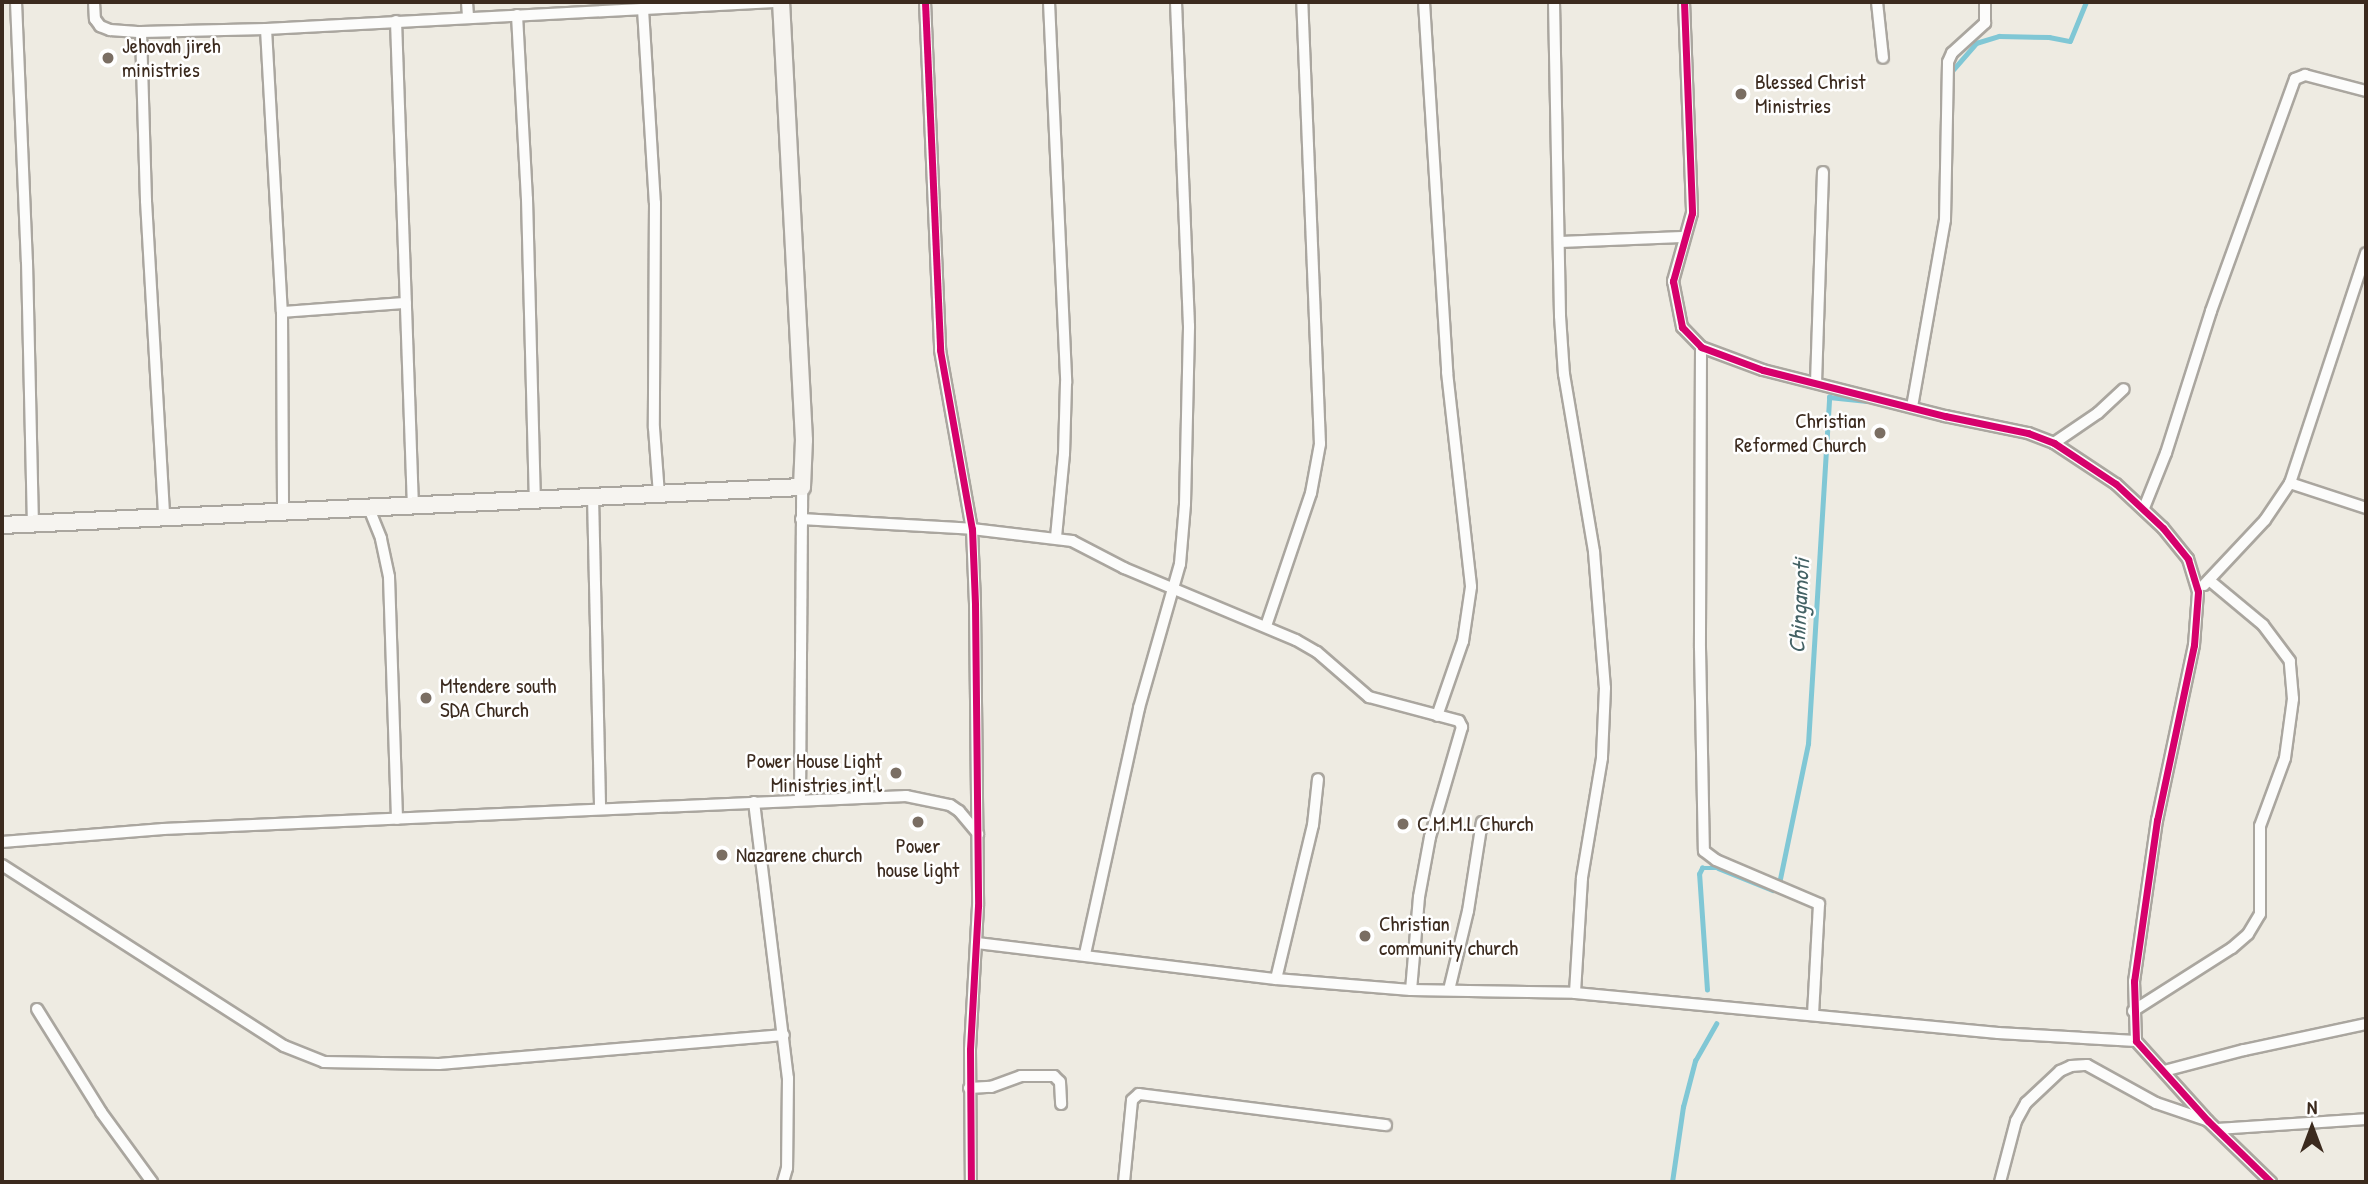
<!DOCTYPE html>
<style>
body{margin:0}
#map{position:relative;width:2368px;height:1184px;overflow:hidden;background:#eeebe2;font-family:"Patrick Hand",sans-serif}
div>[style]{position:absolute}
.stream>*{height:4.5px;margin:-2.25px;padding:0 2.25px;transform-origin:2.25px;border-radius:2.25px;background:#80c7d5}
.roads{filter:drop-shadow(2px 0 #aaa69f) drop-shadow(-2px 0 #aaa69f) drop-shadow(0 2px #aaa69f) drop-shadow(0 -2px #aaa69f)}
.minor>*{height:10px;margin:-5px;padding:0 5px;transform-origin:5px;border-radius:5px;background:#fcfcfb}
.secondary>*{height:16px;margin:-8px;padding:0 8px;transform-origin:8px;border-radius:8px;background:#f6f4f0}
.cycleway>*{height:7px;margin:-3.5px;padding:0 3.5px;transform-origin:3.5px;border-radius:3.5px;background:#d6006c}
.dots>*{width:19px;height:19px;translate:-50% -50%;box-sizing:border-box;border:4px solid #fff;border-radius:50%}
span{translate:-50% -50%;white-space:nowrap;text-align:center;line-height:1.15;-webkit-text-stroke:5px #fff;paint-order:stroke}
.poi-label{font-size:21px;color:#3b2a1e}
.left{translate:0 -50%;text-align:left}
.right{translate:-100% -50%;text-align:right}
.water-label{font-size:23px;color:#446265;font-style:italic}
.frame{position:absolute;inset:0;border:4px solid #3b2a1e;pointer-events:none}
.north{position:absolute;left:2277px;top:1093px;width:70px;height:70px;-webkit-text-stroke:5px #fff;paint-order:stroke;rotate:0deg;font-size:19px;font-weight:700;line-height:28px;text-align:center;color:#3b2a1e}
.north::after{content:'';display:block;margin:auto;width:24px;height:32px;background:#3b2a1e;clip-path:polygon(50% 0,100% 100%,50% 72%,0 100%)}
</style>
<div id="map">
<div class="stream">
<i style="left:1952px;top:71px;width:37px;rotate:-49deg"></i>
<i style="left:1976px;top:43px;width:24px;rotate:-17deg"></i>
<i style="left:1999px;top:36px;width:50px;rotate:1.1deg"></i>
<i style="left:2049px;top:37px;width:21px;rotate:11deg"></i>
<i style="left:2070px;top:41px;width:42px;rotate:-67.7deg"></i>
<i style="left:1780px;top:879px;width:138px;rotate:-78.3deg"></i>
<i style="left:1808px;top:744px;width:348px;rotate:-86.5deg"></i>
<i style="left:1829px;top:397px;width:38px;rotate:6deg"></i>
<i style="left:1707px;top:990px;width:116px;rotate:-93.9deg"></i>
<i style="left:1699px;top:874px;width:7px;rotate:-63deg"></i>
<i style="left:1702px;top:868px;width:16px"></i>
<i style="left:1718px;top:868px;width:59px;rotate:21.8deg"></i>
<i style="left:1672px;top:1182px;width:76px;rotate:-81.7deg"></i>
<i style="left:1683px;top:1107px;width:48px;rotate:-75.4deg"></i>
<i style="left:1695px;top:1061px;width:43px;rotate:-60.4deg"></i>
</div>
<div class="roads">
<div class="minor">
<i style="left:16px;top:2px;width:260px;rotate:87.6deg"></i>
<i style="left:27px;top:262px;width:261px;rotate:88.7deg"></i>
<i style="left:94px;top:2px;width:17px;rotate:87deg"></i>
<i style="left:95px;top:19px;width:9px;rotate:54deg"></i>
<i style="left:100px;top:26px;width:11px;rotate:22deg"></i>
<i style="left:110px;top:30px;width:31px;rotate:4deg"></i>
<i style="left:141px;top:32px;width:125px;rotate:-1.4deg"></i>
<i style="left:266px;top:29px;width:509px;rotate:-3.04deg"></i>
<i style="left:467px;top:2px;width:15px;rotate:86deg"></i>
<i style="left:925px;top:2px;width:348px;rotate:87.5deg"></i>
<i style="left:940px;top:350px;width:182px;rotate:79.9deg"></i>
<i style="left:972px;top:529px;width:76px;rotate:87.7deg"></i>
<i style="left:975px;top:605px;width:301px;rotate:89.4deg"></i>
<i style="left:978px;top:906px;width:144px;rotate:93.2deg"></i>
<i style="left:970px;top:1050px;width:132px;rotate:89.6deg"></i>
<i style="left:1049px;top:2px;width:381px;rotate:87.4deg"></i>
<i style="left:1066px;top:383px;width:71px;rotate:91.6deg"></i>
<i style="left:1064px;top:454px;width:83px;rotate:95.5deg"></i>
<i style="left:1424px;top:2px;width:371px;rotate:86.4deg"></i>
<i style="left:1447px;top:372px;width:216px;rotate:83.6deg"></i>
<i style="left:1471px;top:587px;width:55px;rotate:98.4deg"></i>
<i style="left:1463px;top:641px;width:79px;rotate:109.1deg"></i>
<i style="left:1554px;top:2px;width:314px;rotate:88.9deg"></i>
<i style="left:1560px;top:316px;width:58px;rotate:86.1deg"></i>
<i style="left:1564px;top:374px;width:181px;rotate:80.4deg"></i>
<i style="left:1594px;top:552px;width:136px;rotate:85.4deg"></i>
<i style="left:1605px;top:688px;width:70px;rotate:92.5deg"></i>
<i style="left:1602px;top:758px;width:122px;rotate:99.5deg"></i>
<i style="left:1582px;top:878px;width:115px;rotate:93.5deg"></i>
<i style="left:1684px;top:2px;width:211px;rotate:87.8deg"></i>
<i style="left:1692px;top:213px;width:71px;rotate:105.6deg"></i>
<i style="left:1673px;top:281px;width:47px;rotate:78.9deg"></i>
<i style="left:1682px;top:327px;width:28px;rotate:46deg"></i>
<i style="left:1701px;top:347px;width:66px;rotate:20.4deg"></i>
<i style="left:1763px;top:370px;width:188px;rotate:14.2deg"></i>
<i style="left:1945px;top:416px;width:85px;rotate:11.6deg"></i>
<i style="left:2028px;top:433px;width:28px;rotate:21deg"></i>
<i style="left:2054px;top:443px;width:74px;rotate:33.5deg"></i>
<i style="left:2116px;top:484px;width:64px;rotate:43.1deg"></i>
<i style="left:2163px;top:528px;width:40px;rotate:51deg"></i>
<i style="left:2188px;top:559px;width:34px;rotate:73deg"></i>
<i style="left:2198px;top:592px;width:53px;rotate:94.3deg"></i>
<i style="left:2194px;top:645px;width:179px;rotate:101.9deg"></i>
<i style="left:2157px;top:820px;width:163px;rotate:98.1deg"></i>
<i style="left:2134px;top:981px;width:60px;rotate:88.1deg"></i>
<i style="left:2136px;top:1041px;width:108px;rotate:48deg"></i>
<i style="left:2208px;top:1121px;width:88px;rotate:44.1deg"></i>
<i style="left:1877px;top:2px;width:56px;rotate:83.9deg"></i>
<i style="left:643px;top:9px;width:194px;rotate:86.5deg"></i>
<i style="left:655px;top:203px;width:225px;rotate:90.3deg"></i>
<i style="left:654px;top:428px;width:66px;rotate:85.7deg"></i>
<i style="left:517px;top:15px;width:184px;rotate:86.9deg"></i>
<i style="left:527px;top:199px;width:299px;rotate:88.5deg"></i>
<i style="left:396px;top:21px;width:484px;rotate:88deg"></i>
<i style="left:266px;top:29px;width:283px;rotate:86.8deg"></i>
<i style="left:282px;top:312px;width:200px;rotate:89.7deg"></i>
<i style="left:141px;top:32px;width:169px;rotate:88.3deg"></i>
<i style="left:146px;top:201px;width:317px;rotate:86.7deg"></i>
<i style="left:1559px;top:242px;width:124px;rotate:-2.3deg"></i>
<i style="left:282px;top:312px;width:124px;rotate:-4.2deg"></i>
<i style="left:1701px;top:347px;width:301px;rotate:90.2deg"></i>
<i style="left:1700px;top:648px;width:203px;rotate:88.9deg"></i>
<i style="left:1704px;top:851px;width:15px;rotate:37deg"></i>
<i style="left:1716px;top:860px;width:112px;rotate:23.1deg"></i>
<i style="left:1819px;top:904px;width:110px;rotate:93.1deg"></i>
<i style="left:1816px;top:383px;width:211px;rotate:-88.1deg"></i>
<i style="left:1912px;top:407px;width:190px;rotate:-80deg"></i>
<i style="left:1945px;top:220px;width:158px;rotate:-88.9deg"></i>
<i style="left:1948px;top:62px;width:10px;rotate:-66deg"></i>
<i style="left:1952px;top:53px;width:45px;rotate:-42.3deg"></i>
<i style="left:1985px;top:23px;width:21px;rotate:-90deg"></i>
<i style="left:2054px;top:443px;width:53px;rotate:-34.3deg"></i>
<i style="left:2098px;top:413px;width:35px;rotate:-43deg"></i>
<i style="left:2290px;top:483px;width:80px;rotate:18.2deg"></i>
<i style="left:593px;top:496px;width:313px;rotate:88.7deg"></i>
<i style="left:368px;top:506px;width:35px;rotate:68deg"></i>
<i style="left:381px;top:539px;width:39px;rotate:78deg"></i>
<i style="left:389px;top:577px;width:242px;rotate:88.1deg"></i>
<i style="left:2144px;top:508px;width:59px;rotate:-68.2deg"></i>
<i style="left:2166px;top:453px;width:149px;rotate:-72.4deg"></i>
<i style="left:2211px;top:311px;width:247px;rotate:-70.1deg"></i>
<i style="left:2295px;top:79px;width:11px;rotate:-22deg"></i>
<i style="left:2305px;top:75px;width:63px;rotate:14.7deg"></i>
<i style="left:801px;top:519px;width:171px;rotate:3.3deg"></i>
<i style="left:972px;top:529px;width:101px;rotate:6.8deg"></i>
<i style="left:1072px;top:541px;width:59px;rotate:27.4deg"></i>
<i style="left:1124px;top:568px;width:186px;rotate:22.7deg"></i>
<i style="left:1296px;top:640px;width:24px;rotate:30deg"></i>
<i style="left:1317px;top:652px;width:69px;rotate:40.9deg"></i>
<i style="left:1369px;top:697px;width:93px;rotate:14.9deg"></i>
<i style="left:1459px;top:721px;width:7px;rotate:63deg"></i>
<i style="left:1462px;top:727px;width:115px;rotate:106.2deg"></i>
<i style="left:1430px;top:837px;width:61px;rotate:100.4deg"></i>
<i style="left:1419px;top:897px;width:93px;rotate:94.9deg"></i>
<i style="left:2204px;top:585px;width:89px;rotate:-46.8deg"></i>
<i style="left:2265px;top:520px;width:45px;rotate:-56deg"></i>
<i style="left:2290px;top:483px;width:242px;rotate:-71.7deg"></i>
<i style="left:1266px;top:626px;width:140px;rotate:-71.3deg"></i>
<i style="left:1311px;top:493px;width:50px;rotate:-79.6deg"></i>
<i style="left:1320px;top:444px;width:442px;rotate:-92.3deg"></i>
<i style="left:800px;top:800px;width:313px;rotate:-89.6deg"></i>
<i style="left:754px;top:802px;width:278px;rotate:83deg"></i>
<i style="left:788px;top:1078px;width:90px;rotate:90.6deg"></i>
<i style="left:787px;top:1168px;width:15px;rotate:106deg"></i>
<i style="left:2px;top:842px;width:162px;rotate:-4.6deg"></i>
<i style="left:163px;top:829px;width:744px;rotate:-2.54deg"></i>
<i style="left:906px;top:796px;width:45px;rotate:11.6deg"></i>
<i style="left:950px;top:805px;width:11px;rotate:34deg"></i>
<i style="left:959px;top:811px;width:30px;rotate:50deg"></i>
<i style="left:2px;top:865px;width:335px;rotate:32.7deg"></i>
<i style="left:284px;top:1046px;width:43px;rotate:21.8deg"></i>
<i style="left:324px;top:1062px;width:115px;rotate:1deg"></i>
<i style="left:439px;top:1064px;width:346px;rotate:-4.8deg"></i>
<i style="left:977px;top:943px;width:301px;rotate:6.9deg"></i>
<i style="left:1276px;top:979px;width:135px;rotate:4.7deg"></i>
<i style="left:1411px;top:990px;width:164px;rotate:1deg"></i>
<i style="left:1575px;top:993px;width:425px;rotate:5.4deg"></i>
<i style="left:1998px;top:1033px;width:138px;rotate:3.3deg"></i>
<i style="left:1085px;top:954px;width:252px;rotate:-77.6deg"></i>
<i style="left:1139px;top:708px;width:150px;rotate:-74.1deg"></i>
<i style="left:1180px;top:564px;width:60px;rotate:-85.2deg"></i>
<i style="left:1185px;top:504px;width:178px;rotate:-88.7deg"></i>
<i style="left:1189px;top:326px;width:324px;rotate:-92.3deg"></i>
<i style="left:1276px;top:979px;width:158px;rotate:-76.5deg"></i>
<i style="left:1313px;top:825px;width:46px;rotate:-83.8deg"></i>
<i style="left:1449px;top:990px;width:81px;rotate:-76.5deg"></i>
<i style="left:1468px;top:911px;width:90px;rotate:-81.1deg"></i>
<i style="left:37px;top:1009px;width:121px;rotate:58.1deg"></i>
<i style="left:101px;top:1112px;width:87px;rotate:53.9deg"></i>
<i style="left:2133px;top:1011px;width:117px;rotate:-32.5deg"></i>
<i style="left:2232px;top:948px;width:21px;rotate:-41deg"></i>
<i style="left:2248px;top:934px;width:23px;rotate:-59deg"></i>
<i style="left:2260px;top:914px;width:88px;rotate:-90deg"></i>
<i style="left:2260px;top:826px;width:72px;rotate:-69.8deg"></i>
<i style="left:2285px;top:758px;width:60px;rotate:-82.3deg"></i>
<i style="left:2293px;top:699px;width:38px;rotate:-95deg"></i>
<i style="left:2290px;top:661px;width:45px;rotate:-126.9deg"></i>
<i style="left:2263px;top:625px;width:70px;rotate:-140.2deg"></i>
<i style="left:2164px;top:1071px;width:83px;rotate:-14.7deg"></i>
<i style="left:2244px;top:1050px;width:125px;rotate:-12deg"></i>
<i style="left:969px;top:1088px;width:22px;rotate:-3deg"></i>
<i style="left:991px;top:1087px;width:32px;rotate:-20deg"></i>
<i style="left:1021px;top:1076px;width:33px"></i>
<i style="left:1054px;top:1076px;width:8px;rotate:45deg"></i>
<i style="left:1060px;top:1082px;width:22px;rotate:87deg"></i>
<i style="left:2217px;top:1129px;width:149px;rotate:-3.8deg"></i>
<i style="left:1124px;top:1182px;width:82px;rotate:-84.4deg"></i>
<i style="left:1132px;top:1100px;width:9px;rotate:-41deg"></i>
<i style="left:1139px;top:1094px;width:249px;rotate:7.2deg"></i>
<i style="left:2000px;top:1182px;width:63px;rotate:-75.3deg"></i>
<i style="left:2016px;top:1121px;width:21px;rotate:-61deg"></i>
<i style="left:2026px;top:1103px;width:47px;rotate:-43.3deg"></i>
<i style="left:2060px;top:1071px;width:12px;rotate:-24deg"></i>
<i style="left:2071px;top:1066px;width:16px;rotate:-4deg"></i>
<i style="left:2087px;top:1065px;width:79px;rotate:28.8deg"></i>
<i style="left:2156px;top:1103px;width:53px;rotate:18.8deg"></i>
</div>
<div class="secondary">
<i style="left:2px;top:525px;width:801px;rotate:-2.72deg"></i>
<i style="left:802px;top:487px;width:47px;rotate:-87.6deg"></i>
<i style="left:804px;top:440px;width:439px;rotate:-93deg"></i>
</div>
</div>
<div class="cycleway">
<i style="left:925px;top:2px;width:348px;rotate:87.5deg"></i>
<i style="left:940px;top:350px;width:182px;rotate:79.9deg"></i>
<i style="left:972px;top:529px;width:76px;rotate:87.7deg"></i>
<i style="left:975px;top:605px;width:301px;rotate:89.4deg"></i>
<i style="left:978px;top:906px;width:144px;rotate:93.2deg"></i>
<i style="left:970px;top:1050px;width:132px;rotate:89.6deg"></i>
<i style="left:1684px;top:2px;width:211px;rotate:87.8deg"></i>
<i style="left:1692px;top:213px;width:71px;rotate:105.6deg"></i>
<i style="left:1673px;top:281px;width:47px;rotate:78.9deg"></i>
<i style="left:1682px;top:327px;width:28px;rotate:46deg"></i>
<i style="left:1701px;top:347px;width:66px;rotate:20.4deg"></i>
<i style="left:1763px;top:370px;width:188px;rotate:14.2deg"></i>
<i style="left:1945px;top:416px;width:85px;rotate:11.6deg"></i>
<i style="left:2028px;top:433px;width:28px;rotate:21deg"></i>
<i style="left:2054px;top:443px;width:74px;rotate:33.5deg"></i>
<i style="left:2116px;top:484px;width:64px;rotate:43.1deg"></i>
<i style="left:2163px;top:528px;width:40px;rotate:51deg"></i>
<i style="left:2188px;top:559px;width:34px;rotate:73deg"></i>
<i style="left:2198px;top:592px;width:53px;rotate:94.3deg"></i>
<i style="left:2194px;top:645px;width:179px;rotate:101.9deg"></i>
<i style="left:2157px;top:820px;width:163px;rotate:98.1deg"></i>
<i style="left:2134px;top:981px;width:60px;rotate:88.1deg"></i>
<i style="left:2136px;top:1041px;width:108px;rotate:48deg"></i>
<i style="left:2208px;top:1121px;width:88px;rotate:44.1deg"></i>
</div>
<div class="dots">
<i style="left:108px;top:58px;background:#7a6e63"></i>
<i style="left:1741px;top:94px;background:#7a6e63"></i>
<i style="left:1880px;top:433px;background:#7a6e63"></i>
<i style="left:426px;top:698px;background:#7a6e63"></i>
<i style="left:896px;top:773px;background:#7a6e63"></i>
<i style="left:918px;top:822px;background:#7a6e63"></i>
<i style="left:1403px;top:824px;background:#7a6e63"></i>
<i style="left:722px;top:855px;background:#7a6e63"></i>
<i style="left:1365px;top:936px;background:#7a6e63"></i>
</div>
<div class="poi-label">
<span class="left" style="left:122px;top:58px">Jehovah jireh<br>ministries</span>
<span class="left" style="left:1755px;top:94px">Blessed Christ<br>Ministries</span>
<span class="right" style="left:1866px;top:433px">Christian<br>Reformed Church</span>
<span class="left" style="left:440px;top:698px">Mtendere south<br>SDA Church</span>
<span class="right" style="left:882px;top:773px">Power House Light<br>Ministries int'l</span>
<span class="left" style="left:1417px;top:824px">C.M.M.L Church</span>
<span style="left:918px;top:858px">Power<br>house light</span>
<span class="left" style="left:736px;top:855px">Nazarene church</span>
<span class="left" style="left:1379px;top:936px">Christian<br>community church</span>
</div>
<div class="water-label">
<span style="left:1799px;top:606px;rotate:-87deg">Chingamoti</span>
</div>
<div class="frame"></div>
<div class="north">N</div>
</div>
